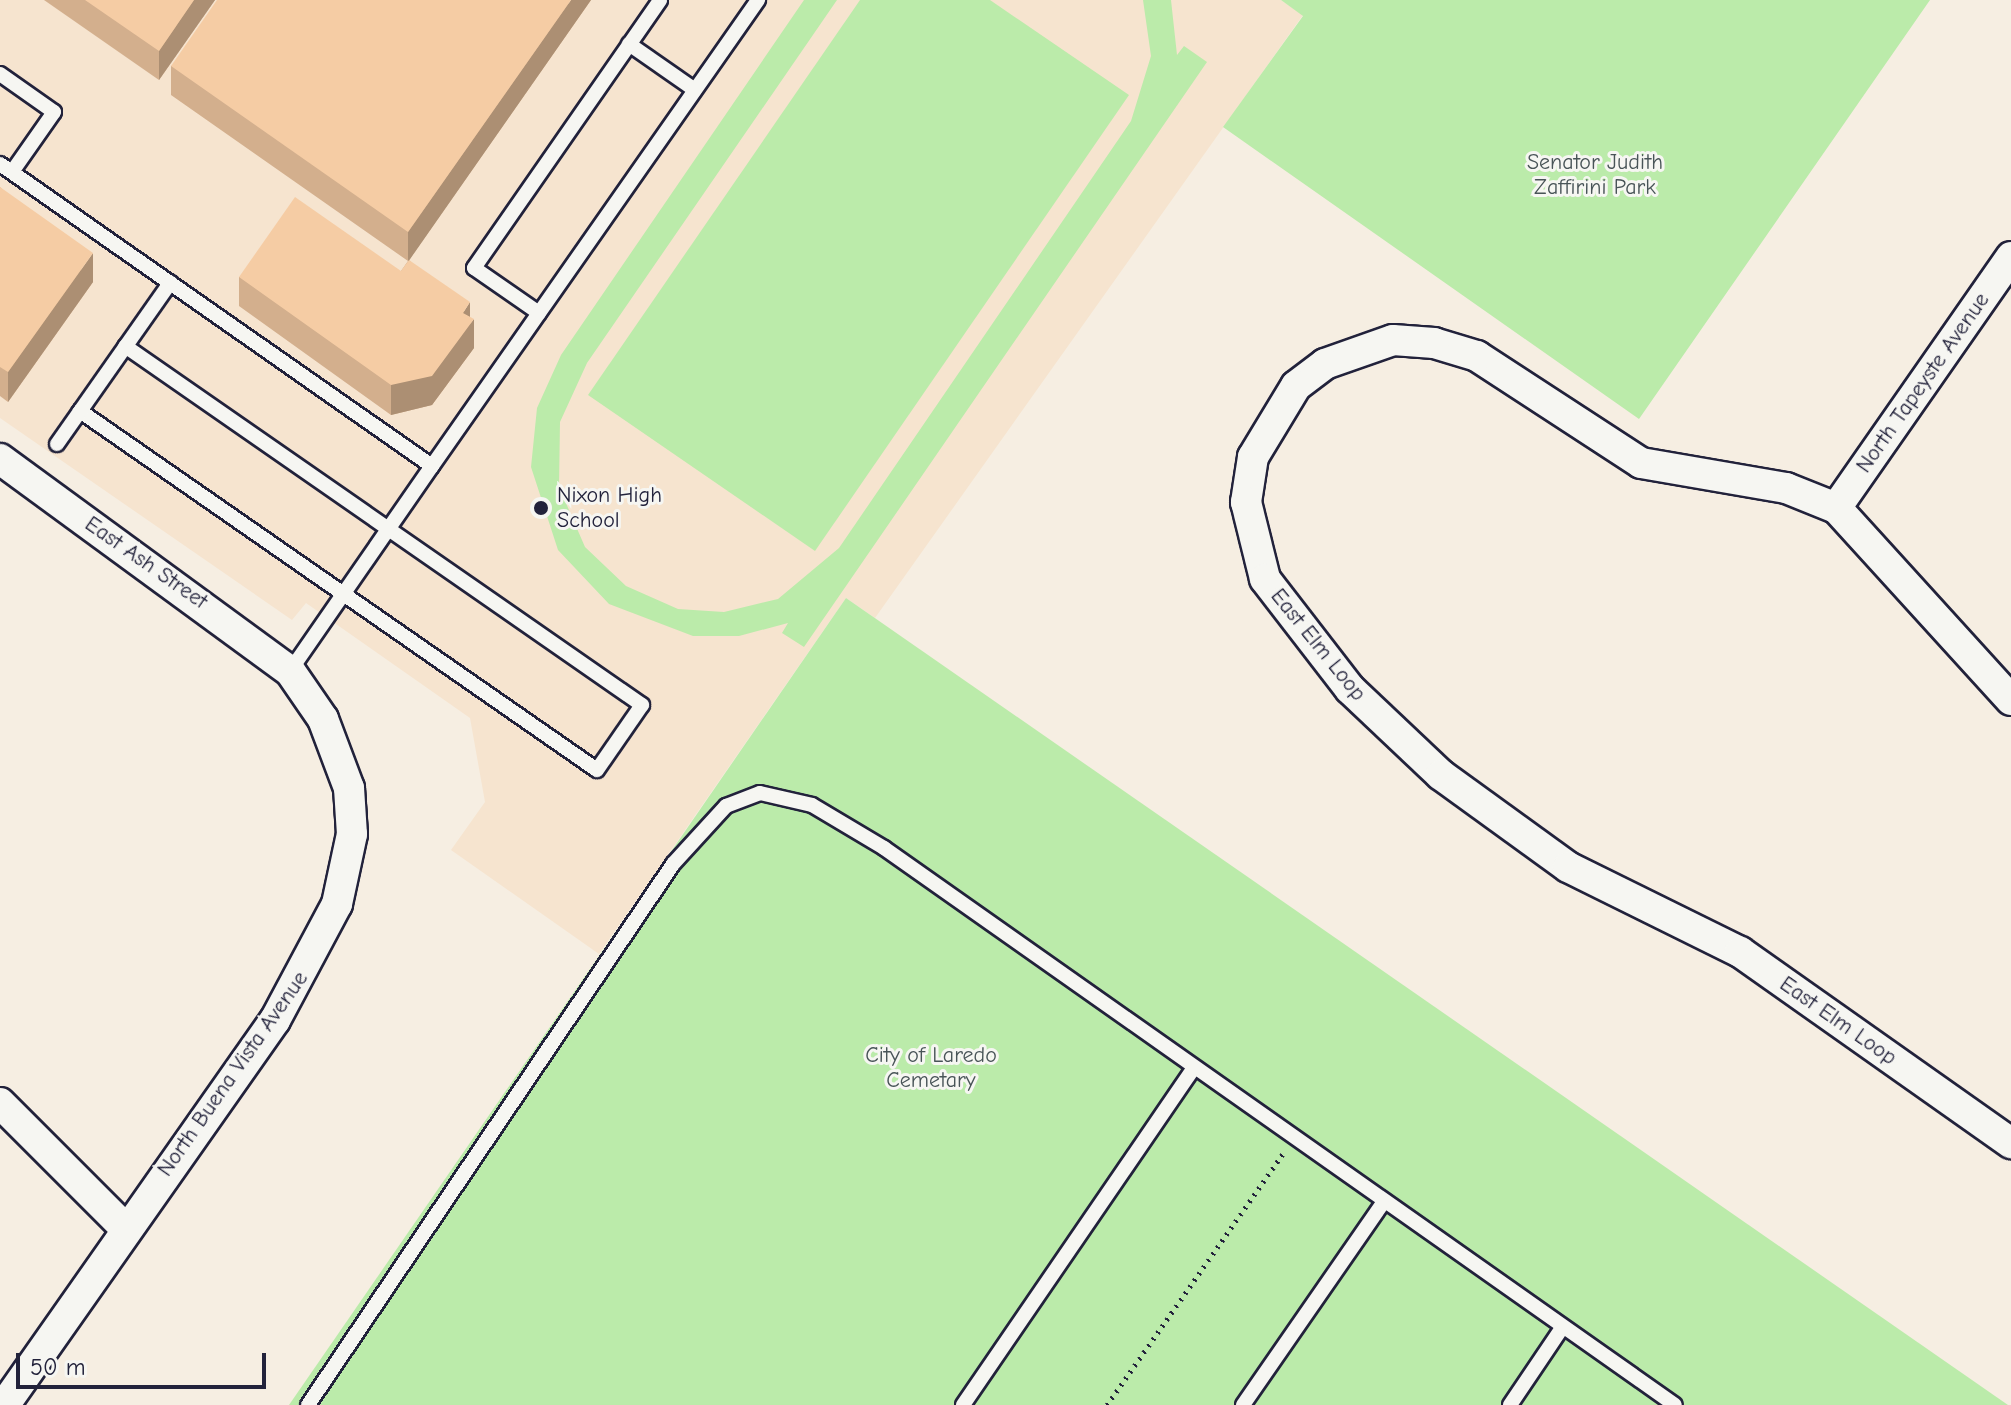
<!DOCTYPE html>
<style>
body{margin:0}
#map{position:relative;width:2011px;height:1405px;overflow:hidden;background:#f6eee2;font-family:"Comic Neue",sans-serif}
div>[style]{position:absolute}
.built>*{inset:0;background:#f6e4cf}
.green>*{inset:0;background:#bbebaa}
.path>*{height:5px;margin-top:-2.5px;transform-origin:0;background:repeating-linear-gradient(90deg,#22223b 0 2px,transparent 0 8px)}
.roads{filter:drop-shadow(2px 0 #22223b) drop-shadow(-2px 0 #22223b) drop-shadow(0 2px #22223b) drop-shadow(0 -2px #22223b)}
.lane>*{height:14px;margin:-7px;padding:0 7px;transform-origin:7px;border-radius:7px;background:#f6f6f2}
.street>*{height:30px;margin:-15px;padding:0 15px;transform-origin:15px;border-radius:15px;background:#f6f6f2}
.wall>*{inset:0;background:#d3af8d}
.shaded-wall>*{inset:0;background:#ac8f73}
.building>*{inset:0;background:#f5cca4}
.dots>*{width:22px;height:22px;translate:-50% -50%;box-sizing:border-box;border:4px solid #f6f6f2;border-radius:50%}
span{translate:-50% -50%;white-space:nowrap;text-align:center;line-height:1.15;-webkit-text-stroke:6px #f6f6f2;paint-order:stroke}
.park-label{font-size:22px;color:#485457}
.street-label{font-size:22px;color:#22223b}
.poi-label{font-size:22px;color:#22223b}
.left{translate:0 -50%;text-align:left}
.scale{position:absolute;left:16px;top:1353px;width:250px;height:36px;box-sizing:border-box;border:4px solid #22223b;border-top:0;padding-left:10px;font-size:24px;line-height:28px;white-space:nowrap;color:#22223b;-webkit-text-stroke:6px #f6f6f2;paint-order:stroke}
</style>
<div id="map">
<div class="built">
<i style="clip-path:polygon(0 0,1281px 0,1303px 15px,875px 618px,846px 598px,599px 954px,451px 850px,485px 802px,470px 718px,306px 603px,292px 620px,0 418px)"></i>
</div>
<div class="green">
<i style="clip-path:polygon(804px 0,837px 0,587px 363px,560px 422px,559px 487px,585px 547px,626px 586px,678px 609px,724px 612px,778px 599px,839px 548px,1131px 121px,1151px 56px,1143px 0,1171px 0,1177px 55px,1184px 46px,1207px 62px,804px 647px,782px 633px,788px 623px,739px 636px,693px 636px,609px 604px,558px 550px,531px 467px,537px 408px,561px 355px)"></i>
<i style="clip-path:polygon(860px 0,990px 0,1129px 95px,815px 551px,588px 395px)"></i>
<i style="clip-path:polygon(1281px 0,1930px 0,1639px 419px,1223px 127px,1303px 16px)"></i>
<i style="clip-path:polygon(846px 598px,2008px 1405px,289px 1405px)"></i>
</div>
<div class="path">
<i style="left:1107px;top:1405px;width:307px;rotate:-55deg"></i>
</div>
<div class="roads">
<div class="lane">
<i style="left:629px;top:44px;width:80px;rotate:34.9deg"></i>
<i style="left:0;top:74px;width:66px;rotate:35.1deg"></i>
<i style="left:54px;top:112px;width:73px;rotate:125deg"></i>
<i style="left:0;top:164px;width:527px;rotate:34.96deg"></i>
<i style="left:432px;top:466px;width:569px;rotate:-55.02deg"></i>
<i style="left:539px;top:313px;width:79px;rotate:-145.3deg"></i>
<i style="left:474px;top:268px;width:326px;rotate:-55.2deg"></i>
<i style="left:80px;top:411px;width:629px;rotate:34.78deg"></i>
<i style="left:597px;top:770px;width:79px;rotate:-55.3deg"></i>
<i style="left:642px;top:705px;width:629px;rotate:-145.22deg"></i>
<i style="left:57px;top:444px;width:197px;rotate:-54.9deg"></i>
<i style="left:290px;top:671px;width:249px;rotate:-55.3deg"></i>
<i style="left:308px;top:1405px;width:653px;rotate:-55.99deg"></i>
<i style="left:673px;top:864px;width:79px;rotate:-47.6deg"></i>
<i style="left:726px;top:806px;width:36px;rotate:-21deg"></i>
<i style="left:760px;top:793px;width:53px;rotate:13deg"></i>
<i style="left:812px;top:805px;width:84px;rotate:30.8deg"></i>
<i style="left:884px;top:848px;width:967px;rotate:35.15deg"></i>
<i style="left:963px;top:1405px;width:407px;rotate:-55.6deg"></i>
<i style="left:1243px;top:1405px;width:244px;rotate:-55.3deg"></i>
<i style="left:1510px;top:1405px;width:93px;rotate:-56deg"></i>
</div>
<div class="street">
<i style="left:0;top:459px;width:359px;rotate:36.2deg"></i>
<i style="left:290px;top:671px;width:58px;rotate:55.5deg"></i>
<i style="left:323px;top:719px;width:74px;rotate:69.4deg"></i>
<i style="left:349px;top:788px;width:46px;rotate:86.3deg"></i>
<i style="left:352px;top:834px;width:72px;rotate:102.1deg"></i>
<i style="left:337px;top:904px;width:132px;rotate:118.1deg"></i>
<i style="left:275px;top:1020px;width:471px;rotate:125.1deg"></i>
<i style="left:1836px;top:508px;width:306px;rotate:-55.1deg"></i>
<i style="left:2011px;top:700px;width:260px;rotate:-132.3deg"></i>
<i style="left:1836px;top:508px;width:54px;rotate:-158.2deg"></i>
<i style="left:1786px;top:488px;width:147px;rotate:-170.2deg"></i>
<i style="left:1641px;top:463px;width:196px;rotate:-146.9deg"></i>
<i style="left:1477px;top:356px;width:45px;rotate:-163.2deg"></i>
<i style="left:1434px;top:343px;width:41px;rotate:-175.8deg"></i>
<i style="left:1393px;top:340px;width:72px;rotate:160.6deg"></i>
<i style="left:1325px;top:364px;width:36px;rotate:143deg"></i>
<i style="left:1296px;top:386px;width:83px;rotate:121.2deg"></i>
<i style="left:1253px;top:457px;width:46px;rotate:98.8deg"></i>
<i style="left:1246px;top:502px;width:79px;rotate:76.1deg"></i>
<i style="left:1265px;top:579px;width:139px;rotate:52.3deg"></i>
<i style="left:1350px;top:689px;width:125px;rotate:43.4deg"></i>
<i style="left:1441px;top:775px;width:157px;rotate:35.9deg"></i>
<i style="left:1568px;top:867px;width:192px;rotate:26.3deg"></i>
<i style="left:1740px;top:952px;width:332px;rotate:35.2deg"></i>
<i style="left:0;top:1103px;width:175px;rotate:45deg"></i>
</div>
</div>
<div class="wall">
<i style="clip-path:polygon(44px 0,215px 0,159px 80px)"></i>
<i style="clip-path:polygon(591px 0,409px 260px,470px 317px,474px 348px,432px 405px,391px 415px,239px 306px,239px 277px,401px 271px,408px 261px,171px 95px,171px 66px)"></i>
<i style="clip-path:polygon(0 187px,93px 282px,8px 402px,0 396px)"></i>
</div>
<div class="shaded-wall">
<i style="clip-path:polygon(194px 0,215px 0,159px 80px,159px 51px)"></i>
<i style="clip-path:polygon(571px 0,591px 0,408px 262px,408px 232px)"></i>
<i style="clip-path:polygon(93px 253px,93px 282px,8px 402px,8px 372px)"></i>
<i style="clip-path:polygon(470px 302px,470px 324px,474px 319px,474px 348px,432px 405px,391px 415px,391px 385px,463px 313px)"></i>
</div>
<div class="building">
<i style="clip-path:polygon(85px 0,194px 0,159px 51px)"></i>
<i style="clip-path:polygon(217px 0,571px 0,408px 232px,171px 66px)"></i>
<i style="clip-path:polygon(0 187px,93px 253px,8px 372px,0 367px)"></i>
<i style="clip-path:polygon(295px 197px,401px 271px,409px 260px,470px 302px,463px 313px,474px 319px,432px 376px,391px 385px,239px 277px)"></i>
</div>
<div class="dots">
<i style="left:541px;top:508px;background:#22223b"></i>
</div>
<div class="park-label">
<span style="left:1595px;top:175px">Senator Judith<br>Zaffirini Park</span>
<span style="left:931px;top:1068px">City of Laredo<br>Cemetary</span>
</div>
<div class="street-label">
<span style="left:1923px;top:383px;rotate:-55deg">North Tapeyste Avenue</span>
<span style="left:146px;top:563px;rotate:35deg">East Ash Street</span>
<span style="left:1318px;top:645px;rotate:51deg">East Elm Loop</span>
<span style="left:1838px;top:1021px;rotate:35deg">East Elm Loop</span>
<span style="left:233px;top:1074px;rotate:-55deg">North Buena Vista Avenue</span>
</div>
<div class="poi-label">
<span class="left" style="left:557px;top:508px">Nixon High<br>School</span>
</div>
<div class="scale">50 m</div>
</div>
